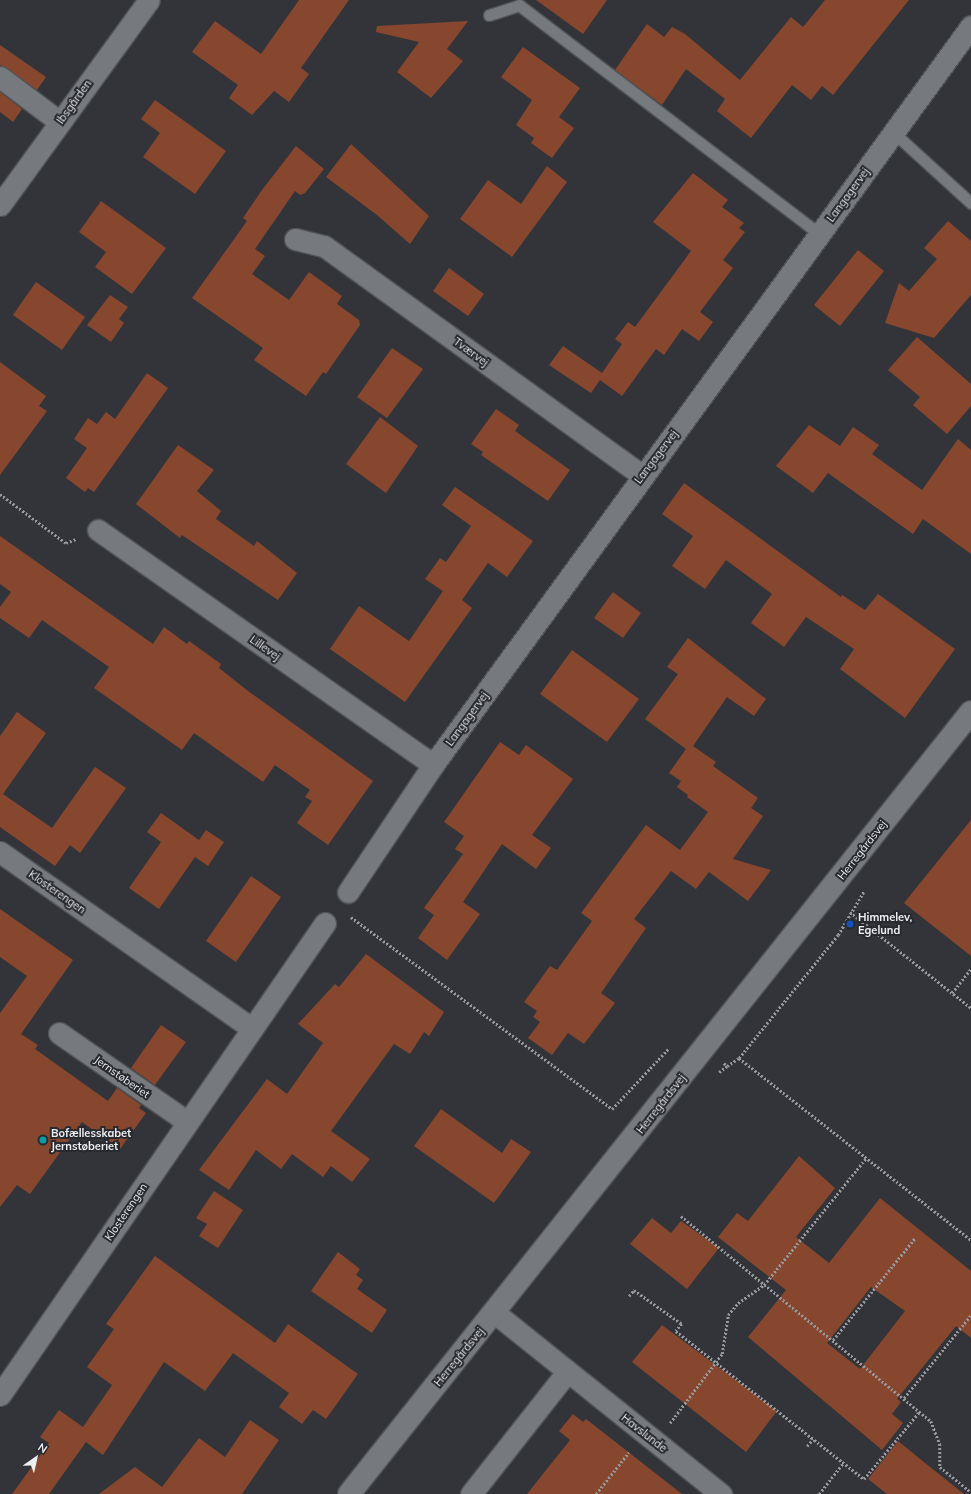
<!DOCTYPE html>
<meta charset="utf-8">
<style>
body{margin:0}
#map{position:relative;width:971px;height:1494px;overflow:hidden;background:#323439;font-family:Mulish,sans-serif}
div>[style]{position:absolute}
.building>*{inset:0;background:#87472f}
.path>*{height:2.5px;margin-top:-1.25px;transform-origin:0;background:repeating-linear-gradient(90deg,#97999d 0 2px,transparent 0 4px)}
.roads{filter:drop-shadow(1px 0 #515356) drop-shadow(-1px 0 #515356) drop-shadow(0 1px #515356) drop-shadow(0 -1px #515356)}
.service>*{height:11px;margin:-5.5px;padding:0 5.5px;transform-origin:5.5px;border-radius:5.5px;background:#76797e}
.minor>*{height:21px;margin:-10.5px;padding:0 10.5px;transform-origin:10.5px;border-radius:10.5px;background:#76797e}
.tertiary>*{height:22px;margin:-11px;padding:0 11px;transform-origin:11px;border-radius:11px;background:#76797e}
.dots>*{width:11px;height:11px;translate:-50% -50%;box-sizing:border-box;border:2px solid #282a2f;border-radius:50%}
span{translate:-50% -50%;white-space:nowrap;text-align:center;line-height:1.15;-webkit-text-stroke:4px #282a2f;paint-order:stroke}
.street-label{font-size:11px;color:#eceef1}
.poi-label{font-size:11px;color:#eceef1;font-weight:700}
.left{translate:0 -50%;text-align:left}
.north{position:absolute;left:16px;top:1438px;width:40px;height:40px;-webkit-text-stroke:3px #282a2f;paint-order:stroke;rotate:34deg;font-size:11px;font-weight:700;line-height:16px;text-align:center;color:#eceef1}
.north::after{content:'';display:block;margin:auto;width:14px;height:18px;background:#eceef1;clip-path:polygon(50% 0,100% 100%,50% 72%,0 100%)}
</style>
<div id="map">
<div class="building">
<i style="clip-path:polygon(299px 0,349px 0,301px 68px,309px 74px,289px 102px,274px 91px,252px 115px,229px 98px,238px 85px,192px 52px,215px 21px,261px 54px)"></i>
<i style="clip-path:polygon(536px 0,607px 0,583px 34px)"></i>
<i style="clip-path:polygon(825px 0,909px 0,833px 95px,822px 86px,811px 100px,792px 85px,751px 138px,717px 111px,725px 99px,686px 69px,662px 105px,615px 70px,647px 24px,664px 37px,672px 27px,685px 34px,740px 80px,791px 17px,803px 27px)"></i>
<i style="clip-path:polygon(468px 21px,447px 49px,463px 61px,431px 98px,397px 72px,419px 42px,376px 32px,377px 26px)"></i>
<i style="clip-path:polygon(0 45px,46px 77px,37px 90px,0 65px)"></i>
<i style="clip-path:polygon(523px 47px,580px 88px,559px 117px,574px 128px,552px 158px,531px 143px,534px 138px,516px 125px,532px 100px,501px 77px)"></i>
<i style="clip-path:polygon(0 92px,22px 109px,13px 122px,0 112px)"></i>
<i style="clip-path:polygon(155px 100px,226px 151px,195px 194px,143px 157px,160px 133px,141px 119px)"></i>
<i style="clip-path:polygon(351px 144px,429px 216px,410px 244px,377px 215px,326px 177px)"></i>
<i style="clip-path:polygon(296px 146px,324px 169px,305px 193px,300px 195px,295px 191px,255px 249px,265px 256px,252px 274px,289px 300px,309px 272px,342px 296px,337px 304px,359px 320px,360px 325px,326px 374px,323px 372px,306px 396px,254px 360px,263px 348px,192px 298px,247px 221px,243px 218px,262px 190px)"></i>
<i style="clip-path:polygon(547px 166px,567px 182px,512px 257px,460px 219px,488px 180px,521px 204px)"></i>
<i style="clip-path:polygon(693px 173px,728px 200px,722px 207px,744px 223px,739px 228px,745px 232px,723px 260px,733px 268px,700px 312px,713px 322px,699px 341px,682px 329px,664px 355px,656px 349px,622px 396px,600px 380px,591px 393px,549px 365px,563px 346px,602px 373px,622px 344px,615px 339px,628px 322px,635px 327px,691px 251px,653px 222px)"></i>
<i style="clip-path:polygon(101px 201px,166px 248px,132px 294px,95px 267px,106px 252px,79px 232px)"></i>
<i style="clip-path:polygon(948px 221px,971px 241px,971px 295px,934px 338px,885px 323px,899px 283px,909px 291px,937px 259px,924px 248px)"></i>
<i style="clip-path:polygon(858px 250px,884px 271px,840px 326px,814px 305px)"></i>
<i style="clip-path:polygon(449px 268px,484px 294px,468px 316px,433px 291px)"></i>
<i style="clip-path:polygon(36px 282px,85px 317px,62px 350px,13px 315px)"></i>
<i style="clip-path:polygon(110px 295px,128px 307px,119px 319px,124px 323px,111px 342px,87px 325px)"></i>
<i style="clip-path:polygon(917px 337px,971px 384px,971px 406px,947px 434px,913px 405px,920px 397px,888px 370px)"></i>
<i style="clip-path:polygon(392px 348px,423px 369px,387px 418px,357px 397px)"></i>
<i style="clip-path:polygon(0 362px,46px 396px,39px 406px,47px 411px,0 475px)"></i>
<i style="clip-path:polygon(147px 373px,168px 388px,94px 492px,88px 488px,85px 492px,66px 478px,87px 448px,74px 439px,88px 418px,97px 424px,106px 412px,115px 419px)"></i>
<i style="clip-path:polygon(496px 409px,519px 425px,515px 431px,570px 470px,548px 501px,481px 455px,483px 452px,471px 444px)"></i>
<i style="clip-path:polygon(380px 417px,418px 446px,386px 493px,346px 464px)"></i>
<i style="clip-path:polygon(809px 425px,840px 446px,853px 427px,879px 445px,872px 454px,922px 490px,958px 439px,971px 450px,971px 554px,923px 519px,913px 534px,828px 473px,813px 493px,776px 466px)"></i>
<i style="clip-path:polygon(178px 445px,214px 470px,197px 491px,221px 511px,216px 519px,254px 546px,257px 541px,297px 573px,278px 600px,182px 535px,180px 538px,136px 504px)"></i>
<i style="clip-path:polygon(684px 483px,841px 597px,842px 595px,865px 610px,878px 594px,955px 649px,905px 718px,840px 669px,854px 649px,806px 617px,784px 647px,751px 623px,772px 594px,726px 560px,705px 589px,672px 566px,693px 536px,662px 514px)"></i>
<i style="clip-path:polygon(455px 487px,533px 541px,507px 577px,488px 563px,462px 600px,472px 608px,405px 702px,330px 649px,359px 606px,409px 641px,443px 591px,425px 579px,440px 558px,446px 562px,471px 526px,442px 505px)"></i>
<i style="clip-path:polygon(0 536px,153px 644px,164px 627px,187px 644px,189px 641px,221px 664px,219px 668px,248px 691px,373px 781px,328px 845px,297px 823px,312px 801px,305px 797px,310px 790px,275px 765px,263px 782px,194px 733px,182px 750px,94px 688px,109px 667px,42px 620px,29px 638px,0 618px,0 607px,11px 592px,0 584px)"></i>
<i style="clip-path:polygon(613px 592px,641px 613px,623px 638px,594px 618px)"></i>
<i style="clip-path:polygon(688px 638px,766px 699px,754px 716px,727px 697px,693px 746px,716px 762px,713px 766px,758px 798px,751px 808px,763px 816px,733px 859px,771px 870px,748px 901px,709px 872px,696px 889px,671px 871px,634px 919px,646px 928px,601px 993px,615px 1003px,584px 1044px,568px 1033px,552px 1055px,528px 1038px,540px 1022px,533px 1017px,537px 1011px,524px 1002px,550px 966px,557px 970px,592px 921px,581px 913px,646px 825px,680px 850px,708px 812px,687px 797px,688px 795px,677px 787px,681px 781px,669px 773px,686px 749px,645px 719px,678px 674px,667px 667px)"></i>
<i style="clip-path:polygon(572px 650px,639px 699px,607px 742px,540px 694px)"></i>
<i style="clip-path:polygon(17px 712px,46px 733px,3px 794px,52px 828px,95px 767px,126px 788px,80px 853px,70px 845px,55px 866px,0 827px,0 736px)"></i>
<i style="clip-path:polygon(500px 742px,519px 755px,526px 745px,573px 779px,532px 835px,551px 848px,536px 869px,502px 844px,463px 902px,480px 914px,447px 960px,418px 938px,434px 915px,424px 908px,463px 854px,455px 849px,464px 836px,444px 822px)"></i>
<i style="clip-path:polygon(161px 813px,199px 840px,206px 830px,224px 842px,208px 866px,195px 857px,159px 909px,129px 888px,161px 842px,147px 832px)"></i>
<i style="clip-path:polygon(971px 820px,971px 956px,904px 903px)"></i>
<i style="clip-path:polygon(251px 876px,281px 897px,236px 962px,206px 941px)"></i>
<i style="clip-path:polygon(0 909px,73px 960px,21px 1034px,38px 1045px,35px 1049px,108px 1101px,117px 1088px,141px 1105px,139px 1108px,146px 1113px,120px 1149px,82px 1122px,30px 1194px,17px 1185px,0 1207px,0 1013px,27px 976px,0 957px)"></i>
<i style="clip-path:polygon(366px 954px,444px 1012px,429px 1036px,424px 1032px,410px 1054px,394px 1044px,331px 1131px,370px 1159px,352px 1182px,331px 1166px,323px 1177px,292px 1154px,281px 1169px,256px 1150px,229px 1190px,199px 1170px,267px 1079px,287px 1094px,323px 1043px,298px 1024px,335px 984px,339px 987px)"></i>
<i style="clip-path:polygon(161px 1025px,186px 1042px,155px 1085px,131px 1068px)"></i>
<i style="clip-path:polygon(441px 1109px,502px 1153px,511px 1139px,531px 1152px,494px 1203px,414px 1146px)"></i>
<i style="clip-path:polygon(evenodd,799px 1156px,835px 1188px,796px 1237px,829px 1263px,880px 1198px,971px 1271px,971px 1338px,956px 1326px,897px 1399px,901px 1402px,892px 1414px,903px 1423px,882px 1450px,748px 1337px,786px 1290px,718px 1237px,737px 1213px,748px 1221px,799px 1156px,871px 1287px,905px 1311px,860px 1369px,827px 1343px,871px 1287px)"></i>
<i style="clip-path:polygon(214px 1191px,243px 1210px,218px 1248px,199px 1236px,207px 1224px,196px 1218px)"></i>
<i style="clip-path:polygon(652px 1218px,671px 1233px,681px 1221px,719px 1248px,687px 1289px,630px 1244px)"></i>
<i style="clip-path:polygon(338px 1252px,360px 1269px,356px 1275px,363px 1280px,357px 1289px,387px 1310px,372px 1333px,311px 1291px)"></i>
<i style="clip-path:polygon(155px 1256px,275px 1343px,288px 1324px,358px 1374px,326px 1419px,313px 1410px,302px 1424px,279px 1407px,289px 1393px,233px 1353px,205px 1391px,164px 1362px,103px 1455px,86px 1442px,49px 1494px,12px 1494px,49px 1443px,40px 1437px,59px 1410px,83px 1427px,112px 1385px,87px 1367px,114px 1329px,106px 1324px)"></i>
<i style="clip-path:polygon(662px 1325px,777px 1411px,746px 1452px,632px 1362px)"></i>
<i style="clip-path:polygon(573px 1414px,583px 1422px,586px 1419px,682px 1494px,527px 1494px,570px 1440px,559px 1431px)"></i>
<i style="clip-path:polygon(250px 1420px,279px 1440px,242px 1494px,99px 1494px,135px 1467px,162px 1487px,199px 1438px,225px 1457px)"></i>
<i style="clip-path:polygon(898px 1441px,930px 1467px,964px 1494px,887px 1494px,868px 1479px)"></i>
</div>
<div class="path">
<i style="left:0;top:494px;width:82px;rotate:36.6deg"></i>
<i style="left:66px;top:543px;width:11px;rotate:-22deg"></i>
<i style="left:850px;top:912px;width:154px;rotate:38.4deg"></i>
<i style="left:351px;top:917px;width:324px;rotate:36.3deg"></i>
<i style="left:612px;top:1109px;width:83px;rotate:-46.9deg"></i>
<i style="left:952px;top:993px;width:31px;rotate:-52deg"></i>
<i style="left:739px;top:1058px;width:158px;rotate:-51.2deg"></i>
<i style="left:838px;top:935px;width:51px;rotate:-59.4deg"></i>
<i style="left:724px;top:1063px;width:4px;rotate:45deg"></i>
<i style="left:727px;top:1066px;width:14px;rotate:-34deg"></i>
<i style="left:739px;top:1058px;width:295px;rotate:38.1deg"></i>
<i style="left:719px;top:1072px;width:10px;rotate:-37deg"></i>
<i style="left:681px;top:1216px;width:323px;rotate:39.4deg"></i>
<i style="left:931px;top:1421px;width:25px;rotate:69deg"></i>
<i style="left:940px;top:1444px;width:23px;rotate:90deg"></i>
<i style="left:940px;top:1467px;width:40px;rotate:39deg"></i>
<i style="left:629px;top:1296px;width:8px;rotate:-50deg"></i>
<i style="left:634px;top:1290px;width:59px;rotate:35.3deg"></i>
<i style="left:682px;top:1324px;width:9px;rotate:131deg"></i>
<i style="left:676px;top:1331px;width:239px;rotate:38.2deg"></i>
<i style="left:864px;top:1479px;width:88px;rotate:-50.5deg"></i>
<i style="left:833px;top:1340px;width:131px;rotate:-51.2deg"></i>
<i style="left:904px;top:1398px;width:107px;rotate:-51.1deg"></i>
<i style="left:670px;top:1423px;width:86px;rotate:-53deg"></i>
<i style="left:722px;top:1354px;width:39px;rotate:-81deg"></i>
<i style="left:728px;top:1315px;width:16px;rotate:-50deg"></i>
<i style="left:738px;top:1303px;width:32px;rotate:-35deg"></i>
<i style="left:764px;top:1285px;width:164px;rotate:-51.2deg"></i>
<i style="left:807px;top:1446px;width:9px;rotate:-49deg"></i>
<i style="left:596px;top:1494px;width:53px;rotate:-51.8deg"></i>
<i style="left:819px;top:1494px;width:39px;rotate:-52deg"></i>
</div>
<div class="roads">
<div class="service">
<i style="left:489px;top:15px;width:32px;rotate:-18deg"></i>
<i style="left:519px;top:5px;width:378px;rotate:37.3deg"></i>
<i style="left:894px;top:133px;width:104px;rotate:42.3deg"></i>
</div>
<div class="minor">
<i style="left:0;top:77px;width:75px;rotate:36.9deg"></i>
<i style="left:0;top:205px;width:253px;rotate:-54deg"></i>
<i style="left:295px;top:239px;width:30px;rotate:14deg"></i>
<i style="left:324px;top:246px;width:391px;rotate:35.8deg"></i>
<i style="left:98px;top:530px;width:409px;rotate:35deg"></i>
<i style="left:0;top:852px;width:307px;rotate:35deg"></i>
<i style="left:348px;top:892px;width:153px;rotate:-56.2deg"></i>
<i style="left:433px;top:765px;width:914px;rotate:-53.94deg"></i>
<i style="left:59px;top:1033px;width:155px;rotate:34.7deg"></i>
<i style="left:495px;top:1313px;width:290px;rotate:38.7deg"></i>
<i style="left:0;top:1395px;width:573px;rotate:-55.45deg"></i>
<i style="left:471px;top:1494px;width:155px;rotate:-51.8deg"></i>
</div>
<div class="tertiary">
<i style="left:349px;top:1494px;width:999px;rotate:-51.5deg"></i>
</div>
</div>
<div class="dots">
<i style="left:850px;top:924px;background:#1a4fb4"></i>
<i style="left:43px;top:1140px;background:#0f9aa8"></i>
</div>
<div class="street-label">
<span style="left:74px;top:102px;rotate:-54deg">Ibsgården</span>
<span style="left:848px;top:195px;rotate:-54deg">Langagervej</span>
<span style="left:471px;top:352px;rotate:36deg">Tværvej</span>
<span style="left:656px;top:457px;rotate:-53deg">Langagervej</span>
<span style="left:265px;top:648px;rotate:35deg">Lillevej</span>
<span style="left:467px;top:719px;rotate:-54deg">Langagervej</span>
<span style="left:862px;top:850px;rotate:-52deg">Herregårdsvej</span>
<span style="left:57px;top:892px;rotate:35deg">Klosterengen</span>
<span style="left:122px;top:1077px;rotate:35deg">Jernstøberiet</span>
<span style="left:661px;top:1104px;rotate:-52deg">Herregårdsvej</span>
<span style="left:126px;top:1212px;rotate:-56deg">Klosterengen</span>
<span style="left:459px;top:1357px;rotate:-51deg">Herregårdsvej</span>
<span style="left:644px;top:1433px;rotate:38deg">Havslunde</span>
</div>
<div class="poi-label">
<span class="left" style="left:858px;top:924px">Himmelev,<br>Egelund</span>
<span class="left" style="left:51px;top:1140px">Bofællesskabet<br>Jernstøberiet</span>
</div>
<div class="north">N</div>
</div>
